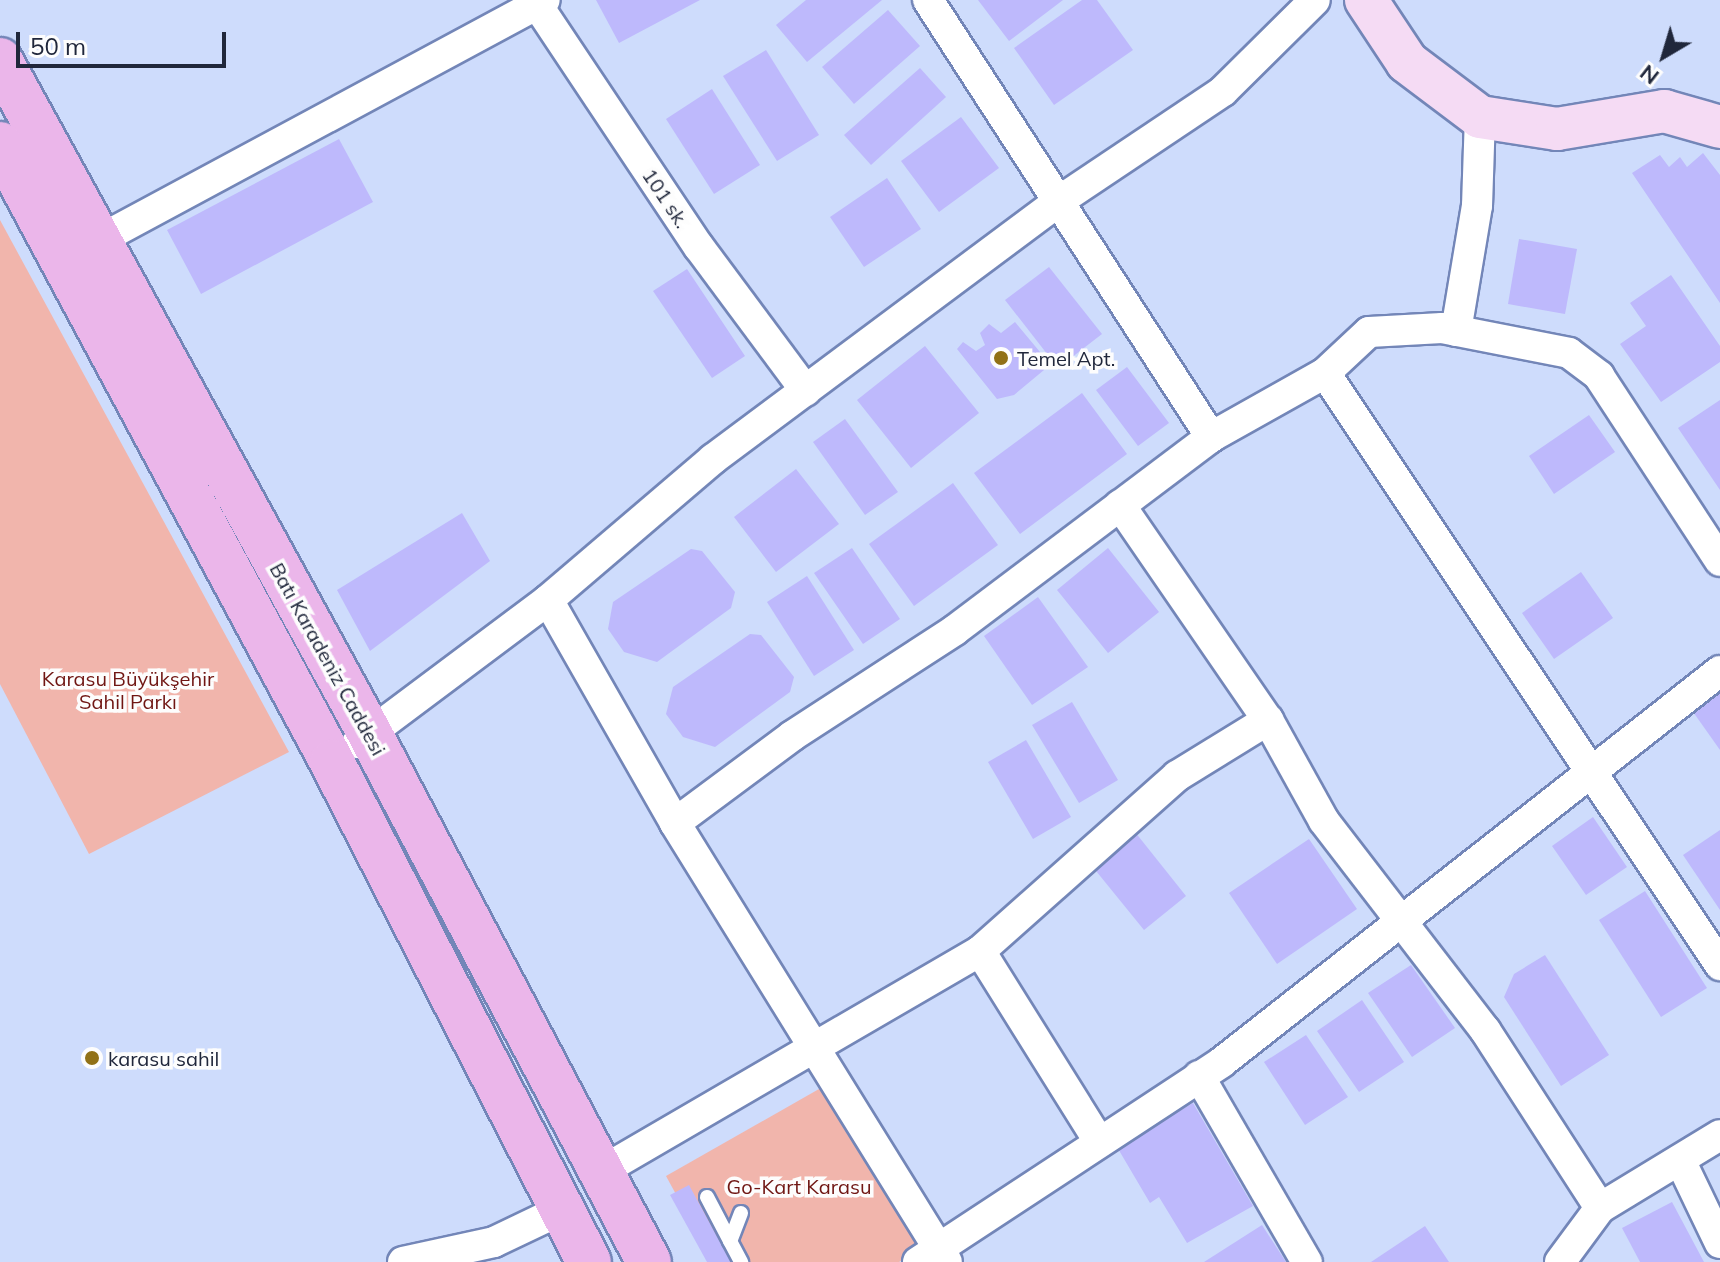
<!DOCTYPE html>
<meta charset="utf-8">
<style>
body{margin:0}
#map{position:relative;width:1720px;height:1262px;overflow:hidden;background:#cedcfc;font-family:Mulish,sans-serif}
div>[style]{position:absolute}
.green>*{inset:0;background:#f1b5ac}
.building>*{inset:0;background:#beb9fc}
.roads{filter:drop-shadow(2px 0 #7386b8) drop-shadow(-2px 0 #7386b8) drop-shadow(0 2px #7386b8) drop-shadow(0 -2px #7386b8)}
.lane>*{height:14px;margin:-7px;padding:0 7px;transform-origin:7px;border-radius:7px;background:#fff}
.street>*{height:30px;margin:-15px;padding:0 15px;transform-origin:15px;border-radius:15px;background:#fff}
.secondary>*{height:42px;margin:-21px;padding:0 21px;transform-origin:21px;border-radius:21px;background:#f5dbf4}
.primary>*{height:44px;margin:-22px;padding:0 22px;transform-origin:22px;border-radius:22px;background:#ebb6ea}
.dots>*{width:22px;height:22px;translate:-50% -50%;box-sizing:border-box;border:4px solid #fdfdfd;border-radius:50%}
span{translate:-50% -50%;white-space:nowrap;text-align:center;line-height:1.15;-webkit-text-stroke:7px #fdfdfd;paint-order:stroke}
.street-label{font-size:20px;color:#20273b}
.poi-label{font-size:20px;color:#20273b}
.left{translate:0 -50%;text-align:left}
.park-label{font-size:20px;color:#701613}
.north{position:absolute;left:1624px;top:16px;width:80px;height:80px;-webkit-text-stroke:6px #fdfdfd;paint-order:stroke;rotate:218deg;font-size:22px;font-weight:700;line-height:32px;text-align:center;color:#20273b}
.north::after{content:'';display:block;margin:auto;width:28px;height:36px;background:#20273b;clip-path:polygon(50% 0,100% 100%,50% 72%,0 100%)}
.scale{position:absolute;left:16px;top:32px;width:210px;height:36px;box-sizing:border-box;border:4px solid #20273b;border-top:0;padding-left:10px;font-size:24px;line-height:28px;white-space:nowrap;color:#20273b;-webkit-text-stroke:6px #fdfdfd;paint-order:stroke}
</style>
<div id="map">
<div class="green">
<i style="clip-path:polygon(0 220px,289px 752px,89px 854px,0 684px)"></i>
<i style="clip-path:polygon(826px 1085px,922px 1248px,899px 1262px,713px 1262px,666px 1176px)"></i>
</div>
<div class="building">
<i style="clip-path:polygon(596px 0,700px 0,619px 43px)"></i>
<i style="clip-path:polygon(806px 0,882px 0,807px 62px,776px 25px)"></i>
<i style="clip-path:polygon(978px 0,1063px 0,1009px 41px)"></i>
<i style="clip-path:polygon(1082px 0,1097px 0,1133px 50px,1054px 105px,1014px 48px)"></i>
<i style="clip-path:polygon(888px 10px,920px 46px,854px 104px,822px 67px)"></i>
<i style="clip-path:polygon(766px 50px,819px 135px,777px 161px,723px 76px)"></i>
<i style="clip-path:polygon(920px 68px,946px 97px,871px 165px,844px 135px)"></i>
<i style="clip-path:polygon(712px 89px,760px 165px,714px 194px,666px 119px)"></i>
<i style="clip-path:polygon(961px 117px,999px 168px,939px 212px,901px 161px)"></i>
<i style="clip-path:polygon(339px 139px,373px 202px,201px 294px,167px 230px)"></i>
<i style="clip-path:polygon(1703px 153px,1720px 175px,1720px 303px,1632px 173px,1660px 155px,1669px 167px,1680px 157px,1687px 167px)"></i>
<i style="clip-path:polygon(887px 178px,921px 229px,864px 267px,830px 217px)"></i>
<i style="clip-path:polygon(1519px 239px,1577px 249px,1565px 314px,1508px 304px)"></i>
<i style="clip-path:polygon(1049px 267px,1102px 334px,1058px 368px,1005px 300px)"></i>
<i style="clip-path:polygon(687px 269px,745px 356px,712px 378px,653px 291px)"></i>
<i style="clip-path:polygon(1671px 275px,1720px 346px,1720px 362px,1661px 402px,1620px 344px,1646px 326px,1630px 303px)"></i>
<i style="clip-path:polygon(1015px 322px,1040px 352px,1044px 370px,1014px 395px,997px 399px,957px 349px,963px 342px,976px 351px,985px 345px,980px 333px,989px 324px,1001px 333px)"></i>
<i style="clip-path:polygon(925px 346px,979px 413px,911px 468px,857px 400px)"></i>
<i style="clip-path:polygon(1127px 367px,1169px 423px,1138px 446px,1096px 390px)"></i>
<i style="clip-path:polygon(1082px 393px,1127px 454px,1020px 534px,974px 473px)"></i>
<i style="clip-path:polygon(1720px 400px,1720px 490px,1678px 428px)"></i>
<i style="clip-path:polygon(1589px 415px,1615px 452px,1554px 494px,1529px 456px)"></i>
<i style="clip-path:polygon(845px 419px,898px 492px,865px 515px,813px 442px)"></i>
<i style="clip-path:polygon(796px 469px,839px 524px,776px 572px,734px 517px)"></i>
<i style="clip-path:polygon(953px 483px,998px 545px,914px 606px,869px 544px)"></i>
<i style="clip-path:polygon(462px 513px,490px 561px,370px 651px,337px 590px)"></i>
<i style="clip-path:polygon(852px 548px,900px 619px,863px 644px,814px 573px)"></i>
<i style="clip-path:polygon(1108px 548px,1159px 612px,1108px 653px,1057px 590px)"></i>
<i style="clip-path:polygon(691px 549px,702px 551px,735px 592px,731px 608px,657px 662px,624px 652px,608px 629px,613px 602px)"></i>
<i style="clip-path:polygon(1581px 572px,1613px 618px,1554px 659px,1522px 613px)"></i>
<i style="clip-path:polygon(807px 576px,854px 650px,814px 676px,767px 602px)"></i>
<i style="clip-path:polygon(1038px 597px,1088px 667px,1032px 705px,984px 636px)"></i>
<i style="clip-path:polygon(750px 634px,761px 635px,794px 677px,790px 692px,715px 747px,683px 737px,666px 714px,673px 687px)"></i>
<i style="clip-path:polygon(1720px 689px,1720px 750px,1691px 709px)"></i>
<i style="clip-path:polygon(1072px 702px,1118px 780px,1079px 803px,1032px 725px)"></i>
<i style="clip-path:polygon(1026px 740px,1071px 817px,1033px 839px,988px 762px)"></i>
<i style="clip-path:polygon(1593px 817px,1627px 867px,1586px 895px,1552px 846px)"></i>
<i style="clip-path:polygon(1720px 830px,1720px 910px,1683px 855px)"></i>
<i style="clip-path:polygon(1135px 832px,1186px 896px,1144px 930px,1092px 866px)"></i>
<i style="clip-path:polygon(1309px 839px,1357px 909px,1277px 964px,1229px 893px)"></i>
<i style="clip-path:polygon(1645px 891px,1707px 988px,1661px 1017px,1599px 920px)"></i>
<i style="clip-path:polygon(1545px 955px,1609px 1055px,1561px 1086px,1504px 997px,1514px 974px)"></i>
<i style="clip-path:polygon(1411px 965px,1455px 1028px,1412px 1057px,1368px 993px)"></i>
<i style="clip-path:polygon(1362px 1000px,1404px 1062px,1359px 1092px,1317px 1031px)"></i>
<i style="clip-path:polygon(1306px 1035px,1348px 1097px,1305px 1125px,1264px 1062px)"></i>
<i style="clip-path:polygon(1193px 1103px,1253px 1206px,1187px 1243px,1159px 1197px,1150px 1203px,1117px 1147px)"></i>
<i style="clip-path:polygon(689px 1185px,731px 1262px,707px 1262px,670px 1195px)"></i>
<i style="clip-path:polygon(1672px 1202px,1704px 1262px,1640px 1262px,1622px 1228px)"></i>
<i style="clip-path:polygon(1262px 1225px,1286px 1262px,1204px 1262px)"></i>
<i style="clip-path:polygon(1425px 1226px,1449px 1262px,1371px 1262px)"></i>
</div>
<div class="roads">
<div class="lane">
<i style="left:707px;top:1197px;width:50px;rotate:62.4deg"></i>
<i style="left:741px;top:1213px;width:30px;rotate:111deg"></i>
<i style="left:730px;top:1241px;width:24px;rotate:62deg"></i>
</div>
<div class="street">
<i style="left:534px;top:0;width:297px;rotate:56.3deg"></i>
<i style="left:699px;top:247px;width:179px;rotate:53.4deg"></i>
<i style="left:928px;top:0;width:521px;rotate:57.07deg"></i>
<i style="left:99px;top:240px;width:506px;rotate:-28.29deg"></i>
<i style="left:1456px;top:331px;width:127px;rotate:-80.5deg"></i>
<i style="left:1477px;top:206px;width:89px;rotate:-88.1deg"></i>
<i style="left:1325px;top:373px;width:712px;rotate:56.29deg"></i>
<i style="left:1120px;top:505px;width:261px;rotate:55.5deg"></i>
<i style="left:1268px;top:720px;width:115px;rotate:61deg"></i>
<i style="left:1324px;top:821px;width:264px;rotate:52.4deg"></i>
<i style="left:1485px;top:1030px;width:212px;rotate:57.1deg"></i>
<i style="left:548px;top:600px;width:257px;rotate:60.3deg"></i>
<i style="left:675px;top:823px;width:516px;rotate:58.22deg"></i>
<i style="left:357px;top:743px;width:239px;rotate:-36.8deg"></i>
<i style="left:548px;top:600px;width:217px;rotate:-40.5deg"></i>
<i style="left:713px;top:459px;width:428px;rotate:-36.7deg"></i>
<i style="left:1056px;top:203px;width:201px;rotate:-33.8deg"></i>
<i style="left:1223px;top:91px;width:129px;rotate:-44.7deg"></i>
<i style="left:675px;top:823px;width:146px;rotate:-36.6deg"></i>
<i style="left:792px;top:736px;width:194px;rotate:-33deg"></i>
<i style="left:955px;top:630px;width:321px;rotate:-37deg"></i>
<i style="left:1211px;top:437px;width:131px;rotate:-29.3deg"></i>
<i style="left:1325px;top:373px;width:60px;rotate:-43deg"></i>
<i style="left:1369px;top:332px;width:73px;rotate:-3.1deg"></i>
<i style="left:1442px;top:328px;width:129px;rotate:11.1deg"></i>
<i style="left:1569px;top:353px;width:38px;rotate:37deg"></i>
<i style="left:1599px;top:376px;width:221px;rotate:56.8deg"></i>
<i style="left:980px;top:951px;width:264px;rotate:-41.6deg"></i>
<i style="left:1177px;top:776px;width:107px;rotate:-31.6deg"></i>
<i style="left:1199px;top:1076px;width:215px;rotate:59.9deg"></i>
<i style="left:1680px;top:1160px;width:92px;rotate:64.3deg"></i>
<i style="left:602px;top:1171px;width:437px;rotate:-30.2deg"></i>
<i style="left:980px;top:951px;width:223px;rotate:58deg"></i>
<i style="left:403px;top:1262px;width:93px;rotate:-12.4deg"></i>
<i style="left:494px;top:1242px;width:74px;rotate:-25.5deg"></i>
<i style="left:918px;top:1262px;width:364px;rotate:-33.3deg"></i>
<i style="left:1222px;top:1062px;width:633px;rotate:-38.14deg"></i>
<i style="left:1560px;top:1262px;width:67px;rotate:-53.5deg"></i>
<i style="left:1600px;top:1208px;width:140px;rotate:-31.3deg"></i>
</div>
<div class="secondary">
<i style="left:1366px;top:0;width:74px;rotate:56.5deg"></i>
<i style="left:1407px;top:62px;width:91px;rotate:37deg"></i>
<i style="left:1480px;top:117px;width:78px;rotate:8.9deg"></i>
<i style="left:1557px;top:129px;width:109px;rotate:-9.5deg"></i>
<i style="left:1664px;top:111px;width:58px;rotate:15.9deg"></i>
</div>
<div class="primary">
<i style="left:0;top:60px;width:769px;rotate:61.23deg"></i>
<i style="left:370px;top:734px;width:597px;rotate:62.15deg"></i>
<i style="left:0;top:144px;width:702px;rotate:61.75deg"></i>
<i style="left:332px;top:762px;width:562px;rotate:62.8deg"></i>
</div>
</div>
<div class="dots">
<i style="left:1001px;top:358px;background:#917117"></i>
<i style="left:92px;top:1058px;background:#917117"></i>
</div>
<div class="street-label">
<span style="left:666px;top:198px;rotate:56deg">101 sk.</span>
<span style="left:328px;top:659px;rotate:61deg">Batı Karadeniz Caddesi</span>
</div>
<div class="poi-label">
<span class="left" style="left:1017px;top:358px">Temel Apt.</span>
<span class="left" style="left:108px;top:1058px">karasu sahil</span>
</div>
<div class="park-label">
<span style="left:128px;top:690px">Karasu Büyükşehir<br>Sahil Parkı</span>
<span style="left:799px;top:1186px">Go-Kart Karasu</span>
</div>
<div class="north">N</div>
<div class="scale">50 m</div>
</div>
